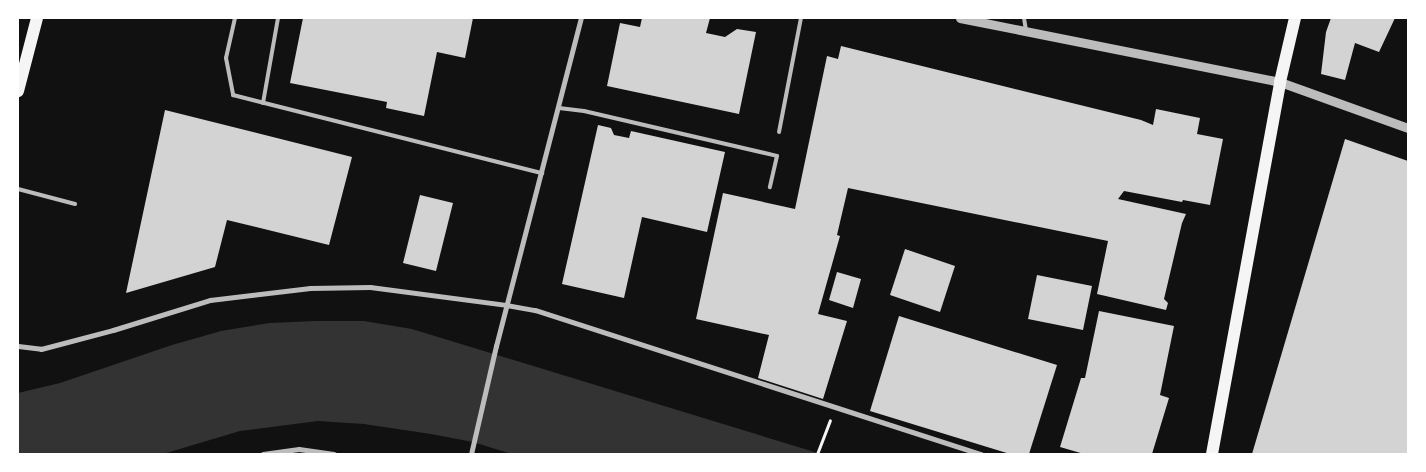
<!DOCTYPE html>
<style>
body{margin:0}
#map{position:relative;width:1426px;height:472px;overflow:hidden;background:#111;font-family:"Varela Round",sans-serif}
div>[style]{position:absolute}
.water>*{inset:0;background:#333}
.building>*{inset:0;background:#d3d3d3}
.path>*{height:3px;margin:-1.5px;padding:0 1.5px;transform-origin:1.5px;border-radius:1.5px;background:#f5f5f5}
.service>*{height:4px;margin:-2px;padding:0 2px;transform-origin:2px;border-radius:2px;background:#bcbcbc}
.pedestrian>*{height:4.5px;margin:-2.25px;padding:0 2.25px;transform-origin:2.25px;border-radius:2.25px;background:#bcbcbc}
.minor>*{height:5px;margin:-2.5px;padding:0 2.5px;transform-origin:2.5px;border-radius:2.5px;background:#bcbcbc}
.tertiary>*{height:9px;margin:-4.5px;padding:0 4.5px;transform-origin:4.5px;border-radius:4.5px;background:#bcbcbc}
.primary>*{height:12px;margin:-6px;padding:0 6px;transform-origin:6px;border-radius:6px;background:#f5f5f5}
span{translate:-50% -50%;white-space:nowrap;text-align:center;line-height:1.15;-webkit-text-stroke:4px #fff;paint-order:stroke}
.frame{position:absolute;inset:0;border:19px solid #fff;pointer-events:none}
</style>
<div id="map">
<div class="water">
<i style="clip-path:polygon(315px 321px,364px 321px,412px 329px,821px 454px,512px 454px,473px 442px,431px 434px,364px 424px,318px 421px,240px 431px,163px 454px,18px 454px,18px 393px,60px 383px,172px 345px,221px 331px,270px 323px)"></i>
</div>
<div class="building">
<i style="clip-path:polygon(303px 18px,473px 18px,465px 58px,437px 52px,424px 116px,386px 108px,387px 102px,290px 83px)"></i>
<i style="clip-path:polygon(642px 18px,710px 18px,706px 33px,725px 37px,737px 29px,756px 32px,739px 114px,607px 86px,620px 23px,640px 27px)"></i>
<i style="clip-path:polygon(1331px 18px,1395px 18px,1379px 52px,1355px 43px,1345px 80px,1321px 74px,1326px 32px)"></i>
<i style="clip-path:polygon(841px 46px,1141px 120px,1153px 125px,1156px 109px,1200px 118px,1197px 134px,1223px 139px,1210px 205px,1183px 200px,1182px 202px,1124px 191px,1118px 199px,1186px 214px,1182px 223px,1164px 299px,1168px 303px,1166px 310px,1097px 294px,1108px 241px,848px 188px,837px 235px,840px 236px,818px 314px,847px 321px,823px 399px,758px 378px,769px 335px,696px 319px,723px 193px,795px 209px,827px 56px,838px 59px)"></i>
<i style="clip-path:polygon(165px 110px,352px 157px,329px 245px,227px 220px,215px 267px,126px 293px)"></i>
<i style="clip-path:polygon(598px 125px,611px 128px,614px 135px,629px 138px,631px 131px,725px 152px,707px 232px,642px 217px,624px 298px,562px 284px)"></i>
<i style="clip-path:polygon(1345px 139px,1408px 161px,1408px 454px,1252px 454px)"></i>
<i style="clip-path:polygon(420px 195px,453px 203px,436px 271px,403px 263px)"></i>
<i style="clip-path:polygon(905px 249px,955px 266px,940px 312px,890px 295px)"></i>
<i style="clip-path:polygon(837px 272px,861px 279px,853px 308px,829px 300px)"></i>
<i style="clip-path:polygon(1037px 275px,1092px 286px,1083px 330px,1028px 319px)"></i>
<i style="clip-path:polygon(1099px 311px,1174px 326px,1160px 395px,1169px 398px,1152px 454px,1084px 454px,1060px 447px,1081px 378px,1085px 378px)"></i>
<i style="clip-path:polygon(899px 316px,1057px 365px,1029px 454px,1010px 454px,870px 411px)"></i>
</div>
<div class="path">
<i style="left:817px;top:454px;width:36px;rotate:-69deg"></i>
</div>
<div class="service">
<i style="left:235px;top:18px;width:41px;rotate:102.7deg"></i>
<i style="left:226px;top:58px;width:38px;rotate:79deg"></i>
<i style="left:233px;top:95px;width:319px;rotate:14.2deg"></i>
<i style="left:1024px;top:18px;width:13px;rotate:81deg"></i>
<i style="left:263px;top:103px;width:86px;rotate:-80deg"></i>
<i style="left:559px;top:108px;width:25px;rotate:7deg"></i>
<i style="left:584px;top:111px;width:198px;rotate:13.1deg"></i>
<i style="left:777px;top:156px;width:32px;rotate:103deg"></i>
<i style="left:779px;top:132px;width:116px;rotate:-79.1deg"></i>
<i style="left:18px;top:189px;width:59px;rotate:14.7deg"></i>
</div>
<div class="pedestrian">
<i style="left:506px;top:305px;width:29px;rotate:10deg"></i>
<i style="left:535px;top:310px;width:469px;rotate:17.9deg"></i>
<i style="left:263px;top:454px;width:36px;rotate:-8deg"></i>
<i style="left:299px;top:449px;width:35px;rotate:8deg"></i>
</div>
<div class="minor">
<i style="left:18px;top:346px;width:23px;rotate:7deg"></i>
<i style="left:41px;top:349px;width:74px;rotate:-14.8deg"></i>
<i style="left:113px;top:330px;width:102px;rotate:-17.2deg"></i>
<i style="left:210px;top:300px;width:101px;rotate:-6.8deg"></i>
<i style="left:310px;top:288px;width:60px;rotate:-1deg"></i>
<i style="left:370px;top:287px;width:137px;rotate:7.5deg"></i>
<i style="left:471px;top:454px;width:111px;rotate:-77deg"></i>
<i style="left:496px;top:346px;width:339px;rotate:-75.5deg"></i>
</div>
<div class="tertiary">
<i style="left:960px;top:18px;width:326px;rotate:11.3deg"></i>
<i style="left:1280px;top:82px;width:136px;rotate:19.8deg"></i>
</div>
<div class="primary">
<i style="left:18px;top:91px;width:75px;rotate:-75.4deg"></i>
<i style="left:1212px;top:454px;width:378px;rotate:-79.6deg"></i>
<i style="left:1280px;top:82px;width:66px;rotate:-76.8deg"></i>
</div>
<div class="frame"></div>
</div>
